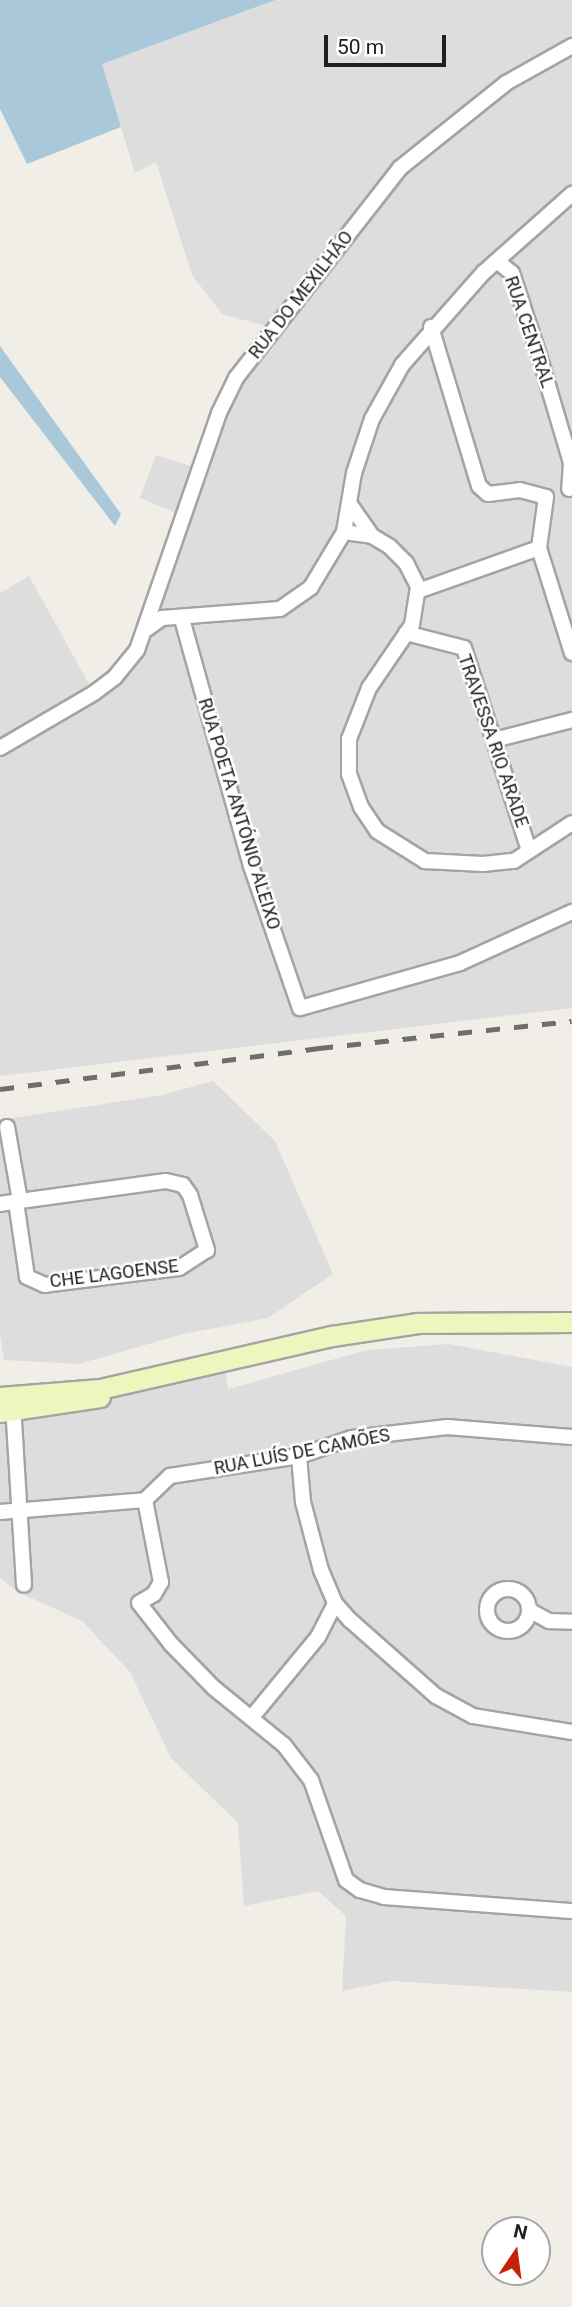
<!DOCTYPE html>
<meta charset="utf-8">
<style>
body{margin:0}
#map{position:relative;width:572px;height:2307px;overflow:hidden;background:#f0eee6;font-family:Roboto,sans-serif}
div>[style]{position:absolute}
.residential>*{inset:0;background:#dedddd}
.water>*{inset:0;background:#a9c9db}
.roads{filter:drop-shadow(2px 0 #a4a4a4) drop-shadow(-2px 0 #a4a4a4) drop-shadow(0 2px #a4a4a4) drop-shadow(0 -2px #a4a4a4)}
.minor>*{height:14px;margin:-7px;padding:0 7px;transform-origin:7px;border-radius:7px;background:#fff}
.minor>.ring{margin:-7px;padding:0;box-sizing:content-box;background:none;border:14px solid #fff;border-radius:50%}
.secondary>*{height:19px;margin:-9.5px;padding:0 9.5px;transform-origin:9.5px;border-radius:9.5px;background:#ecf7be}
.rail>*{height:5px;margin-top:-2.5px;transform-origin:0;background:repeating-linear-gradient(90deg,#6e6e6e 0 14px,transparent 0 28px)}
span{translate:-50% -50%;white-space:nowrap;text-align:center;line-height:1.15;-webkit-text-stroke:5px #fff;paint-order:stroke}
.street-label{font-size:18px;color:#202020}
.north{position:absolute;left:481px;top:2216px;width:70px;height:70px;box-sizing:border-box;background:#fff;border:2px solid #a6a6a6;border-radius:50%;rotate:13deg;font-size:19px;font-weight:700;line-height:28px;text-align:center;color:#202020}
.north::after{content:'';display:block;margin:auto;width:24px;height:32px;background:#c5220a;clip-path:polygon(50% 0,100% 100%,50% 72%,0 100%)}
.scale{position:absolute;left:324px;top:35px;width:122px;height:32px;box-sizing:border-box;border:4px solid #202020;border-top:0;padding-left:9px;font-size:21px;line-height:24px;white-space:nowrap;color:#202020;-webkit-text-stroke:5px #fff;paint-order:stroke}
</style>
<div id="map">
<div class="residential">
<i style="clip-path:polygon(277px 0,572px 0,572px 1008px,0 1076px,0 593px,29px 576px,94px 693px,137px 650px,184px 516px,140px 498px,156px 455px,200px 469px,219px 413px,274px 328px,222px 314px,192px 275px,156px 162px,135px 173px,102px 64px)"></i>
<i style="clip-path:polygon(213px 1081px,275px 1141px,333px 1274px,268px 1318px,183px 1334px,79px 1364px,4px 1360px,0 1334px,0 1120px,162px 1095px)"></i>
<i style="clip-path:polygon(449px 1344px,572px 1367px,572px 1992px,391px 1981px,342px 1991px,346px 1916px,318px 1891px,244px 1906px,238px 1823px,171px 1758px,130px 1672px,82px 1621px,18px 1592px,0 1578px,0 1388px,104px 1380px,223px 1351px,228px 1389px,367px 1350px)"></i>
</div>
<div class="water">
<i style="clip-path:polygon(0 0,276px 0,102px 64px,121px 127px,27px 164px,0 109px)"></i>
<i style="clip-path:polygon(0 346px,121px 514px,115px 526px,0 377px)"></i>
</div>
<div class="roads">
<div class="minor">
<i style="left:497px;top:261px;width:19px;rotate:39deg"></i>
<i style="left:512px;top:273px;width:97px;rotate:71.9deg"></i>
<i style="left:542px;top:365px;width:102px;rotate:73.5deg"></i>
<i style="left:571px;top:463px;width:26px;rotate:94deg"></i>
<i style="left:431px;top:327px;width:166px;rotate:73.2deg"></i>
<i style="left:479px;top:486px;width:12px;rotate:42deg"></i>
<i style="left:488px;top:494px;width:32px;rotate:-7deg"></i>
<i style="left:520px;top:490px;width:27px;rotate:15deg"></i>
<i style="left:546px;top:497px;width:51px;rotate:97.8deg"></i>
<i style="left:539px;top:548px;width:110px;rotate:72.6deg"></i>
<i style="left:349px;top:503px;width:40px;rotate:55.1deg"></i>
<i style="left:344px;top:532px;width:28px;rotate:8deg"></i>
<i style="left:372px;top:536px;width:21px;rotate:31deg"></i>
<i style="left:390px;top:547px;width:23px;rotate:45deg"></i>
<i style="left:406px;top:563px;width:27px;rotate:63deg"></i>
<i style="left:418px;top:587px;width:38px;rotate:99deg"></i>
<i style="left:412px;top:625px;width:76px;rotate:124.3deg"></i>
<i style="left:369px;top:688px;width:55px;rotate:111.4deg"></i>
<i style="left:349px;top:739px;width:35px;rotate:90deg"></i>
<i style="left:349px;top:774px;width:35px;rotate:70deg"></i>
<i style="left:361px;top:807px;width:29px;rotate:56deg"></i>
<i style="left:377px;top:831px;width:57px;rotate:32deg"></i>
<i style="left:425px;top:861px;width:58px;rotate:3deg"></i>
<i style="left:483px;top:864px;width:31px;rotate:-6deg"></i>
<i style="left:514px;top:861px;width:69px;rotate:-33.2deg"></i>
<i style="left:418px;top:591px;width:128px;rotate:-19.6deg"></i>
<i style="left:182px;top:619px;width:256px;rotate:74.4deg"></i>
<i style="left:251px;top:866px;width:150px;rotate:71deg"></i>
<i style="left:300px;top:1008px;width:166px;rotate:-15.7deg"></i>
<i style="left:460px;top:963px;width:123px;rotate:-24.5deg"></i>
<i style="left:148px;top:628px;width:17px;rotate:-36deg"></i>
<i style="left:162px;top:618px;width:118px;rotate:-4.4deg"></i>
<i style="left:280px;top:609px;width:38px;rotate:-35deg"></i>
<i style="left:311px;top:587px;width:64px;rotate:-59deg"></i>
<i style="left:344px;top:532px;width:60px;rotate:-80.4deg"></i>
<i style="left:354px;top:473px;width:57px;rotate:-71.6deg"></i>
<i style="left:372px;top:419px;width:62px;rotate:-60.9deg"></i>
<i style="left:402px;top:365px;width:124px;rotate:-48.6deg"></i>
<i style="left:484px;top:272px;width:118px;rotate:-41.6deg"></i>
<i style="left:406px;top:633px;width:60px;rotate:14.5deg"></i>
<i style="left:464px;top:648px;width:212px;rotate:72.2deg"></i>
<i style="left:494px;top:740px;width:81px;rotate:-14.4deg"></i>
<i style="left:0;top:748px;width:109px;rotate:-30.3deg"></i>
<i style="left:94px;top:693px;width:26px;rotate:-37deg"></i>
<i style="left:115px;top:677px;width:35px;rotate:-51deg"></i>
<i style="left:137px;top:650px;width:251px;rotate:-70.9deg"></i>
<i style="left:219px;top:413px;width:39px;rotate:-64deg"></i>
<i style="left:236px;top:378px;width:266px;rotate:-52deg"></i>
<i style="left:400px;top:168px;width:136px;rotate:-38.7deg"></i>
<i style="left:506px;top:83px;width:76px;rotate:-29.3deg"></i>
<i style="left:7px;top:1127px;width:75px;rotate:80deg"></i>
<i style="left:0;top:1204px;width:20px;rotate:-9deg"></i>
<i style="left:20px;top:1201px;width:147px;rotate:-7.8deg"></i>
<i style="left:166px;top:1181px;width:17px;rotate:13deg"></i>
<i style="left:183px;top:1185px;width:12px;rotate:55deg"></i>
<i style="left:190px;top:1195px;width:58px;rotate:72.8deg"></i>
<i style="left:207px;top:1250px;width:33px;rotate:147deg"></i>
<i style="left:179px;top:1268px;width:135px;rotate:172.8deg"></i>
<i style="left:45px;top:1285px;width:20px;rotate:-156deg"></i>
<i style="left:27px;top:1277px;width:76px;rotate:-98.3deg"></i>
<i style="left:14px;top:1421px;width:164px;rotate:86.5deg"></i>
<i style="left:299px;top:1456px;width:46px;rotate:85deg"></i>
<i style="left:303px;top:1502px;width:70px;rotate:75.2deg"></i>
<i style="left:321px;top:1570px;width:36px;rotate:67deg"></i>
<i style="left:335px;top:1603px;width:23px;rotate:49deg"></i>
<i style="left:350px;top:1620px;width:115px;rotate:41.5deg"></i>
<i style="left:436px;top:1696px;width:42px;rotate:28.4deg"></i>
<i style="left:473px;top:1716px;width:100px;rotate:9.2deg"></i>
<i style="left:145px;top:1500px;width:84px;rotate:79deg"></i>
<i style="left:161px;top:1582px;width:14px;rotate:120deg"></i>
<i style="left:154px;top:1594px;width:17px;rotate:149deg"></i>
<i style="left:139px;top:1603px;width:52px;rotate:52deg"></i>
<i style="left:171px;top:1644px;width:62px;rotate:45.7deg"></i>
<i style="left:214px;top:1688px;width:90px;rotate:39.2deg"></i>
<i style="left:284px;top:1745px;width:44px;rotate:52.4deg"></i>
<i style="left:311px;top:1780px;width:106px;rotate:70.7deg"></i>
<i style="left:346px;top:1880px;width:17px;rotate:36deg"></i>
<i style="left:360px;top:1890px;width:25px;rotate:16deg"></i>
<i style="left:384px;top:1897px;width:189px;rotate:4.3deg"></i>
<i style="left:0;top:1512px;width:145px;rotate:-4.7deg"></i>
<i style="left:145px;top:1500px;width:35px;rotate:-44deg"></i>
<i style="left:170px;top:1476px;width:131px;rotate:-8.8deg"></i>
<i style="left:299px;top:1456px;width:56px;rotate:-18.8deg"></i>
<i style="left:352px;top:1438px;width:96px;rotate:-6.6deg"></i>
<i style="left:447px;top:1427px;width:125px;rotate:4.6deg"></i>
<i class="ring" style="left:487px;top:1589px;width:28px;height:28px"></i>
<i style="left:529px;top:1610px;width:23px;rotate:29deg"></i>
<i style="left:549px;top:1621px;width:23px;rotate:2deg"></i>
<i style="left:252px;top:1717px;width:104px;rotate:-50.5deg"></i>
<i style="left:318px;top:1637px;width:38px;rotate:-63deg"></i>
</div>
<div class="secondary">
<i style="left:0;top:1397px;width:100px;rotate:-4.6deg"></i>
<i style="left:100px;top:1389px;width:238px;rotate:-12.9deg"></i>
<i style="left:332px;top:1336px;width:87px;rotate:-8.6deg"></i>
<i style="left:418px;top:1323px;width:154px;rotate:-0.4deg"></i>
<i style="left:0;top:1412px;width:101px;rotate:-8.5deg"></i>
</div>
</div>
<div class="rail">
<i style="left:0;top:1089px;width:322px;rotate:-7.3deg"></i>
<i style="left:319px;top:1048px;width:254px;rotate:-6.1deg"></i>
</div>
<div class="street-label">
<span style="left:301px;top:295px;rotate:-52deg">RUA DO MEXILHÃO</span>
<span style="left:529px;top:332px;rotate:71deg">RUA CENTRAL</span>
<span style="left:493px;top:741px;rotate:71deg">TRAVESSA RIO ARADE</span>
<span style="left:239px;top:814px;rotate:73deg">RUA POETA ANTÓNIO ALEIXO</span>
<span style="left:114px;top:1274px;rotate:-7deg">CHE LAGOENSE</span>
<span style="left:302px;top:1452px;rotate:-11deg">RUA LUÍS DE CAMÕES</span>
</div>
<div class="north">N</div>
<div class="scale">50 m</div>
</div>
